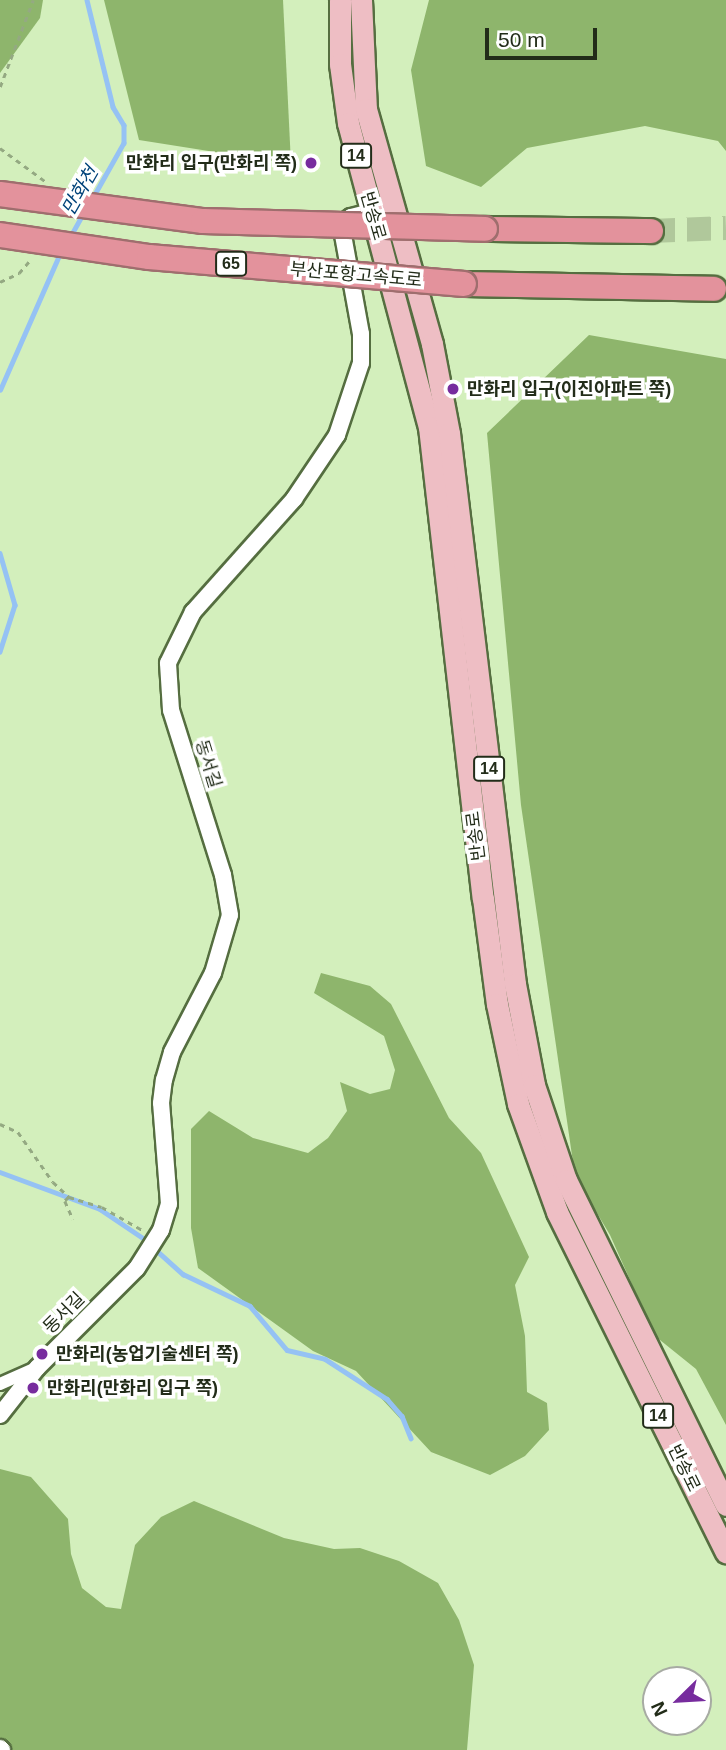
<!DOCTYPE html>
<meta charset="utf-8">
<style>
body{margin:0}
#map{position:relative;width:726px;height:1750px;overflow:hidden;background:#d3efbc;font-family:Helvetica,"Noto Sans KR",sans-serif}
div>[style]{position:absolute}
.forest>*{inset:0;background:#8eb56c}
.stream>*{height:4.5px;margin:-2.25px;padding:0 2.25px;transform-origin:2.25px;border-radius:2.25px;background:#95c2f4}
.motorway-tunnel>*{height:24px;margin-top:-12px;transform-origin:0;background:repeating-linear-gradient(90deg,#b0c89b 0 24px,transparent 0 36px)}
.path>*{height:2.5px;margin-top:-1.25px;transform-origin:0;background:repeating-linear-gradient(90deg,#94a982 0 5px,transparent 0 10px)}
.roads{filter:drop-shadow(2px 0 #556e40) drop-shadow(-2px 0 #556e40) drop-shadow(0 2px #556e40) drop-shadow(0 -2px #556e40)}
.minor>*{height:12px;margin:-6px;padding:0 6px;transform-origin:6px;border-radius:6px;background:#fff}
.tertiary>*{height:16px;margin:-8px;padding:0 8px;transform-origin:8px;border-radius:8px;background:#fff}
.primary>*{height:21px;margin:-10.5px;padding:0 10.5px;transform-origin:10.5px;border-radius:10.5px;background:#eebec4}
.motorway>*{height:24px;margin:-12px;padding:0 12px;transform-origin:12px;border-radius:12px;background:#e3929c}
.bridges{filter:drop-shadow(2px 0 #9f6e6e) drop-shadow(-2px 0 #9f6e6e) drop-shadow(0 2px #9f6e6e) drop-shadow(0 -2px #9f6e6e)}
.motorway-bridge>*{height:24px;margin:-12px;padding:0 12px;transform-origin:12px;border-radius:12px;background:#e3929c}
.dots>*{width:19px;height:19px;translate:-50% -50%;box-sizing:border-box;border:4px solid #fff;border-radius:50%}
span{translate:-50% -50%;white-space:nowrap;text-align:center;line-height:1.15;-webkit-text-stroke:7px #fff;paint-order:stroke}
.shield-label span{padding:2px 5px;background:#fff;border:2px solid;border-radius:5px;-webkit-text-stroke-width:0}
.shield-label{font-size:16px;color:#222c19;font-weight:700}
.poi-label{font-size:18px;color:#222c19;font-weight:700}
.right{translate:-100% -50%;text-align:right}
.left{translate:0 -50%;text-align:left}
.street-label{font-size:18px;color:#222c19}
.water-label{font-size:19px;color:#02437a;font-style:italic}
.north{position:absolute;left:642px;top:1666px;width:70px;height:70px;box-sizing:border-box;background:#fff;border:2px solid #a7aba3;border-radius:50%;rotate:246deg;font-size:19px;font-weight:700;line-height:28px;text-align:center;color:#222c19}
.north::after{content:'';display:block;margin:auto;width:24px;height:32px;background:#772c9e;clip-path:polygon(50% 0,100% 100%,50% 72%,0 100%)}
.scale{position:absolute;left:485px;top:28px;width:112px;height:32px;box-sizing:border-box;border:4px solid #222c19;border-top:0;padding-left:9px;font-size:21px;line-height:24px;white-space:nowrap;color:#222c19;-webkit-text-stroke:5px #fff;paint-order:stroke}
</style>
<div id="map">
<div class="forest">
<i style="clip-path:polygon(0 0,43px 0,40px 18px,0 73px)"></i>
<i style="clip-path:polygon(104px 0,283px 0,291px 164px,139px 140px)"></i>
<i style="clip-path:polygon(429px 0,726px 0,726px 151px,718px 141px,645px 126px,527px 148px,481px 187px,426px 166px,411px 70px)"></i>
<i style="clip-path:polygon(589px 335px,726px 359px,726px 1425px,696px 1369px,655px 1336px,610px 1235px,575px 1176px,521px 805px,487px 433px)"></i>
<i style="clip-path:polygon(321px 973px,370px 986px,391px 1004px,449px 1118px,481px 1153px,529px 1257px,515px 1285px,525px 1336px,527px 1392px,547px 1403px,549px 1430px,525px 1456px,490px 1475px,431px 1452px,356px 1371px,313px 1351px,198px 1268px,191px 1228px,191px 1129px,209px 1111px,253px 1138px,308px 1153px,328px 1138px,347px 1111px,340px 1082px,370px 1094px,390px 1089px,395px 1070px,384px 1036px,314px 993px)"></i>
<i style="clip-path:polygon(0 1469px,31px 1477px,68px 1519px,71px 1554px,82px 1588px,106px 1607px,121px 1609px,135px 1545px,161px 1517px,194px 1501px,284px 1538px,334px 1549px,360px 1548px,399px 1561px,438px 1583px,459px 1620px,474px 1665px,467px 1750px,0 1750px)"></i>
</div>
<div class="stream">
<i style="left:87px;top:0;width:110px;rotate:76.3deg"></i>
<i style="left:113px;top:107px;width:21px;rotate:59deg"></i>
<i style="left:124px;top:125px;width:18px;rotate:90deg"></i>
<i style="left:124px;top:143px;width:63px;rotate:119.4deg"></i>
<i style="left:70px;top:237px;width:26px;rotate:-61deg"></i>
<i style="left:0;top:390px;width:150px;rotate:-66.3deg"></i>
<i style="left:0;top:553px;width:54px;rotate:73.9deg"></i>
<i style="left:15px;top:605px;width:49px;rotate:107.7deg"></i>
<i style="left:0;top:1172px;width:107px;rotate:20.3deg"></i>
<i style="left:100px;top:1209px;width:59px;rotate:34deg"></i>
<i style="left:155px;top:1249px;width:38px;rotate:42deg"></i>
<i style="left:183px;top:1274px;width:74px;rotate:25.5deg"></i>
<i style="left:250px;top:1306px;width:57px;rotate:49.9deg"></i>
<i style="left:287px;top:1350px;width:39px;rotate:13deg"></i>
<i style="left:325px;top:1359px;width:74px;rotate:32.8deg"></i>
<i style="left:387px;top:1399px;width:23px;rotate:49deg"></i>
<i style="left:402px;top:1416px;width:24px;rotate:68deg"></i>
</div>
<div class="motorway-tunnel">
<i style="left:651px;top:231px;width:75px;rotate:-2.3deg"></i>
</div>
<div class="path">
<i style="left:0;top:87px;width:93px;rotate:-69.2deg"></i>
<i style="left:0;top:148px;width:56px;rotate:36.3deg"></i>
<i style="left:0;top:282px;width:21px;rotate:-25deg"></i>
<i style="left:19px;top:273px;width:18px;rotate:-49deg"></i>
<i style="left:0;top:1124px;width:20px;rotate:24deg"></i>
<i style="left:18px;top:1132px;width:61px;rotate:55deg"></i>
<i style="left:53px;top:1182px;width:22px;rotate:43deg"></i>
<i style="left:69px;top:1197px;width:34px;rotate:17deg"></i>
<i style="left:102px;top:1207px;width:48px;rotate:29.7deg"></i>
<i style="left:69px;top:1197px;width:6px;rotate:135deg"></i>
<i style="left:65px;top:1201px;width:20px;rotate:66deg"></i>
</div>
<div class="roads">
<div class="minor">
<i style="left:0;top:1384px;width:39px;rotate:-24deg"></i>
</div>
<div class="tertiary">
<i style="left:0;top:1415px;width:60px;rotate:-51.8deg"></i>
<i style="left:37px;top:1368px;width:141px;rotate:-45deg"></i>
<i style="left:137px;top:1268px;width:45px;rotate:-57.7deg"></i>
<i style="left:161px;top:1230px;width:27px;rotate:-73deg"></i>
<i style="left:169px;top:1204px;width:101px;rotate:-94.5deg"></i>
<i style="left:161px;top:1103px;width:23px;rotate:-83deg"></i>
<i style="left:164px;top:1080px;width:29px;rotate:-74deg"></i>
<i style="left:172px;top:1052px;width:89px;rotate:-62.6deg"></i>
<i style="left:213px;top:973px;width:60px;rotate:-73.7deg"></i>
<i style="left:230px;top:915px;width:41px;rotate:-99.9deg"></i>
<i style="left:223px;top:875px;width:173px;rotate:-107.5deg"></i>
<i style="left:171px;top:710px;width:47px;rotate:-93.7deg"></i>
<i style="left:168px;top:663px;width:57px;rotate:-63.9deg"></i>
<i style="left:193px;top:612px;width:152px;rotate:-48.2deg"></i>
<i style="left:294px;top:499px;width:77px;rotate:-56.1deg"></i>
<i style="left:337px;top:435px;width:76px;rotate:-71.6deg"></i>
<i style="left:361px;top:363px;width:29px;rotate:-90deg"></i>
<i style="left:361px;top:334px;width:112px;rotate:-100.3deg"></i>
<i style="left:341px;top:224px;width:12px;rotate:-35deg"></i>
<i style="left:351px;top:217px;width:41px;rotate:-14deg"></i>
<i style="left:0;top:1748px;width:3px;rotate:45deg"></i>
</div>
<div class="primary">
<i style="left:340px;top:0;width:64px;rotate:90deg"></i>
<i style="left:340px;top:64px;width:60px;rotate:82.3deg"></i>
<i style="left:348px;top:123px;width:315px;rotate:75.1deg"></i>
<i style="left:429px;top:427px;width:474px;rotate:83.5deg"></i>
<i style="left:483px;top:898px;width:107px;rotate:82.5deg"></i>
<i style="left:497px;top:1004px;width:102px;rotate:78.1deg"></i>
<i style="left:518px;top:1104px;width:115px;rotate:70.1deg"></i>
<i style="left:557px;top:1212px;width:380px;rotate:63.6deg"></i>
<i style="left:361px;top:0;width:109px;rotate:87.4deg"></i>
<i style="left:366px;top:109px;width:244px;rotate:74.3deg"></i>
<i style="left:432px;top:344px;width:91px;rotate:79.2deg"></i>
<i style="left:449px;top:433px;width:555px;rotate:83.17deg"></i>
<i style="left:515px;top:984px;width:103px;rotate:79.3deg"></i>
<i style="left:534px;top:1085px;width:100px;rotate:71.4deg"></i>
<i style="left:566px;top:1180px;width:362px;rotate:63.8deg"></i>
</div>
<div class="motorway">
<i style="left:485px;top:229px;width:166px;rotate:0.7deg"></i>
<i style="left:464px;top:284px;width:250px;rotate:1.1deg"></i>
</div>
</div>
<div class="bridges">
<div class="motorway-bridge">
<i style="left:0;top:194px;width:205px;rotate:7.6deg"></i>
<i style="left:203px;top:221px;width:282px;rotate:1.6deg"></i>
<i style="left:0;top:235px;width:151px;rotate:8.4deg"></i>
<i style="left:149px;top:257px;width:316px;rotate:4.9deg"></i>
</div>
</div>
<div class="dots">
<i style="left:311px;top:163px;background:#772c9e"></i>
<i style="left:453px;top:389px;background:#772c9e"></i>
<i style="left:42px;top:1354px;background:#772c9e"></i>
<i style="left:33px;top:1388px;background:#772c9e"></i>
</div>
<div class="shield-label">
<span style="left:356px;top:156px">14</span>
<span style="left:231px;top:264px">65</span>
<span style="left:489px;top:769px">14</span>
<span style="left:658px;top:1416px">14</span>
</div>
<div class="poi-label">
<span class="right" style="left:297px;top:163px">만화리 입구(만화리 쪽)</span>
<span class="left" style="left:467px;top:389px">만화리 입구(이진아파트 쪽)</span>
<span class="left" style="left:56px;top:1354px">만화리(농업기술센터 쪽)</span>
<span class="left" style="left:47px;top:1388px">만화리(만화리 입구 쪽)</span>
</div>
<div class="street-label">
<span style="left:373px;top:216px;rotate:74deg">반송로</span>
<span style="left:356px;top:275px;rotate:5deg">부산포항고속도로</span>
<span style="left:208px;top:764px;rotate:73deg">동서길</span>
<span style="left:476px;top:836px;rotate:-97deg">반송로</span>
<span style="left:64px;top:1313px;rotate:-45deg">동서길</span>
<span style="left:684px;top:1468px;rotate:64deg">반송로</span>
</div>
<div class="water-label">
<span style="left:80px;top:191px;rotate:-60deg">만화천</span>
</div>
<div class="north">N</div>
<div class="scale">50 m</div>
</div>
